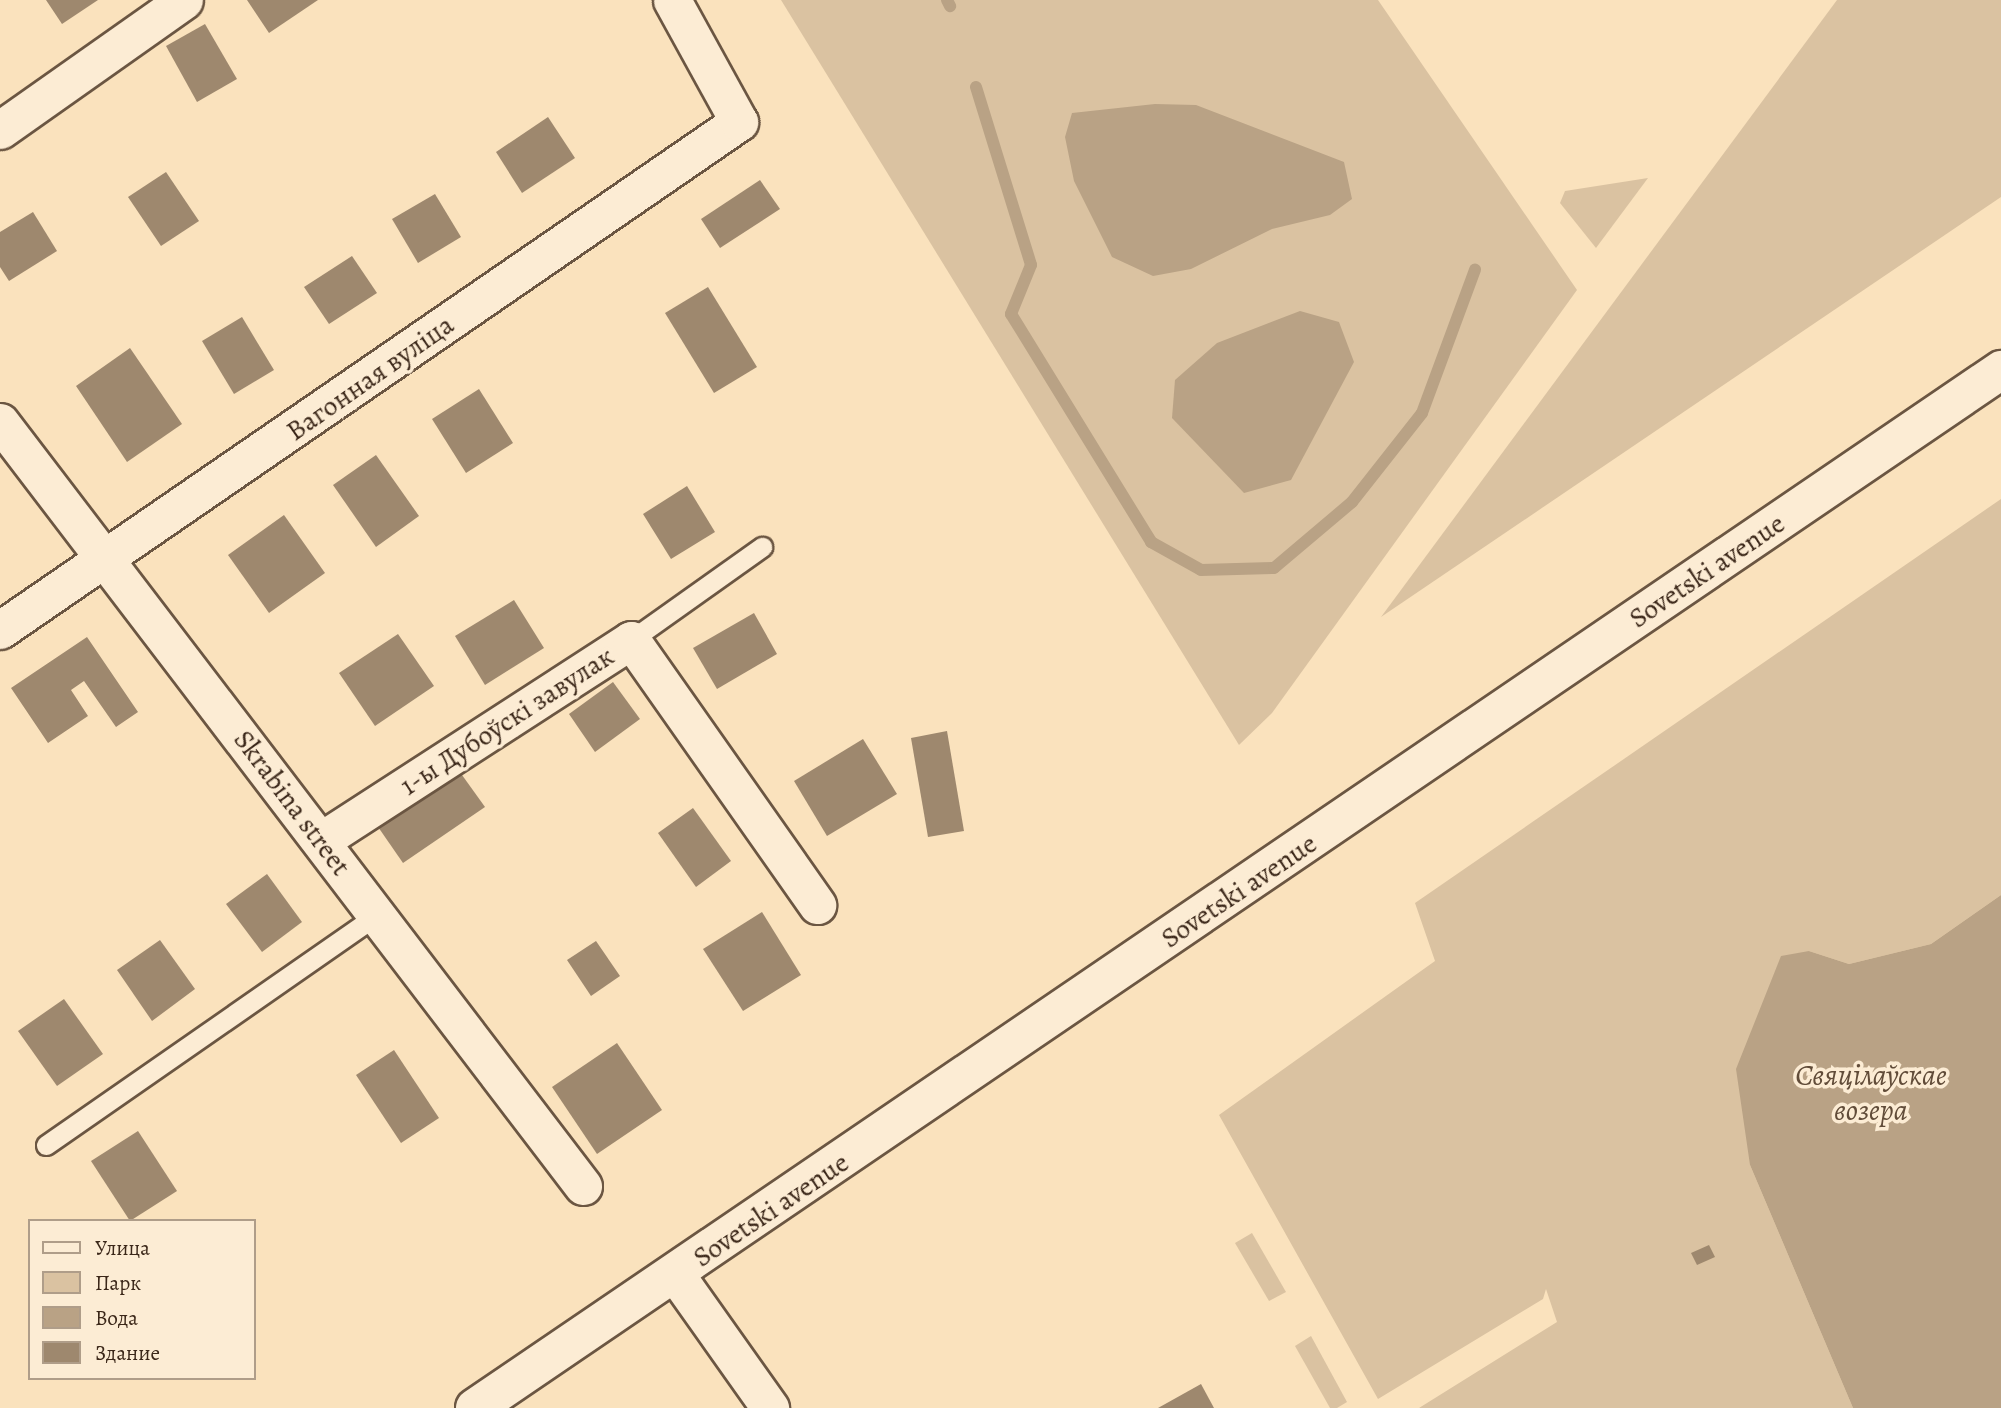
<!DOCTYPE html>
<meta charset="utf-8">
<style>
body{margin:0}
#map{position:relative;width:2001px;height:1408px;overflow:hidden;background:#fae2bd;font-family:Alegreya,serif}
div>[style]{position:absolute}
.green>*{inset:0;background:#dac2a1}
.water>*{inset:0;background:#b9a285}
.stream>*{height:12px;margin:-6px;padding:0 6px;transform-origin:6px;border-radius:6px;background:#b9a285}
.building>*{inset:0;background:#9e886e}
.roads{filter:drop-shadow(2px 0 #6b5642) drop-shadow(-2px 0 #6b5642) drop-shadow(0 2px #6b5642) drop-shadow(0 -2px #6b5642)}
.lane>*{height:19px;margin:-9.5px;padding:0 9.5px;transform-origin:9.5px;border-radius:9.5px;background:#fcecd4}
.street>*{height:37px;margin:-18.5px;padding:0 18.5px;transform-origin:18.5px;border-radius:18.5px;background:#fcecd4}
.secondary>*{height:38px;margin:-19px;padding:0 19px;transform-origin:19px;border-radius:19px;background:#fcecd4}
span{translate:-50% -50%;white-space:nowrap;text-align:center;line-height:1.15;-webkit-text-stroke:7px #fcecd4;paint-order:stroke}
.street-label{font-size:28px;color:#3b2719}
.water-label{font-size:30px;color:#614c39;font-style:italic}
.legend{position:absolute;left:28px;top:1219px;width:228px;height:161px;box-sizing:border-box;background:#fcecd4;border:2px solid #af9d89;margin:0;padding:9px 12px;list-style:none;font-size:21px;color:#3b2719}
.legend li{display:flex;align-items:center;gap:14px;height:35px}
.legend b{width:35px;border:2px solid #af9d89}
</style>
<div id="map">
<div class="green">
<i style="clip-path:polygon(781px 0,1378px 0,1577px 290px,1272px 713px,1239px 745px)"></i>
<i style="clip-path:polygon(1837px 0,2001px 0,2001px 197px,1381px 617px)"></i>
<i style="clip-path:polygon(1648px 178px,1596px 248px,1560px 203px,1565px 191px)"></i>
<i style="clip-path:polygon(2001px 499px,2001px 895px,1931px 944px,1849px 964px,1809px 951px,1750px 1165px,1853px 1408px,1419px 1408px,1557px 1322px,1546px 1289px,1543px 1299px,1378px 1399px,1219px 1115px,1435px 961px,1415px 903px)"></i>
<i style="clip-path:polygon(1252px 1233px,1286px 1292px,1269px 1301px,1235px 1243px)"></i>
<i style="clip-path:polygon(1311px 1336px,1347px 1402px,1337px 1408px,1330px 1408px,1295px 1346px)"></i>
</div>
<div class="water">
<i style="clip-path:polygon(1155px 104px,1196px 105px,1344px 162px,1352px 199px,1330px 215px,1272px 229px,1191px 269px,1153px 276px,1112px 257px,1074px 181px,1065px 137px,1072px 113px)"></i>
<i style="clip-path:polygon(1300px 311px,1339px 322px,1354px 362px,1291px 480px,1244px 493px,1172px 418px,1175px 380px,1217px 343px)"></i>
<i style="clip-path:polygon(2001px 895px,2001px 1408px,1853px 1408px,1750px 1165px,1736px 1069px,1781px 956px,1809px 951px,1849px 964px,1931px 944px)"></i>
</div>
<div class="stream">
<i style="left:947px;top:0;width:7px;rotate:63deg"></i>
<i style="left:976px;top:87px;width:186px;rotate:72.8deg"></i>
<i style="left:1031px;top:265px;width:53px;rotate:112.2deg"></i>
<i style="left:1011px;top:314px;width:268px;rotate:58.4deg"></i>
<i style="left:1151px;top:542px;width:57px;rotate:29.2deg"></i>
<i style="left:1201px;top:570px;width:73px;rotate:-1.6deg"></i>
<i style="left:1274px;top:568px;width:102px;rotate:-40.2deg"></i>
<i style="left:1352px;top:502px;width:113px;rotate:-51.8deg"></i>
<i style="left:1422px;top:413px;width:153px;rotate:-69.7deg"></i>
</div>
<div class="building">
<i style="clip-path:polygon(46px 0,98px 0,62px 24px)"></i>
<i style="clip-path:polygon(247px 0,318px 0,269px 33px)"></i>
<i style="clip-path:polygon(205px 24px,237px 79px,197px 102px,166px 46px)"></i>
<i style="clip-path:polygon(548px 117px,575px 158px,522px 193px,496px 152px)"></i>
<i style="clip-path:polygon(166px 172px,199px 221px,161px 246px,128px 197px)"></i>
<i style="clip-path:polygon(760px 180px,780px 209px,720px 248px,701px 219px)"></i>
<i style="clip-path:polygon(435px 194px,461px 237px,418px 263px,392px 219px)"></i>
<i style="clip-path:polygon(33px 212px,57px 251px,9px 281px,0 267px,0 232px)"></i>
<i style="clip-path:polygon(352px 256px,377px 293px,329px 324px,304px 287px)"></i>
<i style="clip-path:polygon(708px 287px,757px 367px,714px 393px,665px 313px)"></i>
<i style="clip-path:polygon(242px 317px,274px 370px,234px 394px,202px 341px)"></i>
<i style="clip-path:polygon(130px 348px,182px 424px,127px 462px,76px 386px)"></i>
<i style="clip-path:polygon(479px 389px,513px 443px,466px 473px,432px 419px)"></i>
<i style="clip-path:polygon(376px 455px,419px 516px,376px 547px,333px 485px)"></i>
<i style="clip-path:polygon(687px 486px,715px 532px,671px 559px,643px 514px)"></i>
<i style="clip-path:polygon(284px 515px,325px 573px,269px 613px,228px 555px)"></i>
<i style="clip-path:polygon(514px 600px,544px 648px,485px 685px,455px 636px)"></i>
<i style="clip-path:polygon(754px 613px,777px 654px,717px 689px,693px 648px)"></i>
<i style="clip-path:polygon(398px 634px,434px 686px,375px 726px,339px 673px)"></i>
<i style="clip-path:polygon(87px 637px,138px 712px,116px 727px,84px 681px,71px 690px,88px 716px,48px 743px,11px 688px)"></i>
<i style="clip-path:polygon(613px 682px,640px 719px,595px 752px,569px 714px)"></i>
<i style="clip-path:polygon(947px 731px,964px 831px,928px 837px,911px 738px)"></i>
<i style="clip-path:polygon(863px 739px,897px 794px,827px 836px,794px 781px)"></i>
<i style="clip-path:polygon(457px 768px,485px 807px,403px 863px,376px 824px)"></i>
<i style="clip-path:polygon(693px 808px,731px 861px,696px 887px,658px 833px)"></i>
<i style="clip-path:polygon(267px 874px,302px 922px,262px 952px,226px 904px)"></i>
<i style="clip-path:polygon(762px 912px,801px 975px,743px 1011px,703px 949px)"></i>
<i style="clip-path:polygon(160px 940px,195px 989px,152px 1021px,117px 970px)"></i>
<i style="clip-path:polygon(596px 941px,620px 976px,591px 996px,567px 960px)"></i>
<i style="clip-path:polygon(64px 999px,103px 1054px,57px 1086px,18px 1031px)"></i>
<i style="clip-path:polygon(617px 1043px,662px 1110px,597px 1154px,552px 1087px)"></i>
<i style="clip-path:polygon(394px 1050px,439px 1118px,401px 1143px,356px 1075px)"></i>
<i style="clip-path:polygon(138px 1131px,177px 1191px,130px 1221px,91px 1161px)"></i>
<i style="clip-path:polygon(1709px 1245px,1715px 1257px,1697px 1265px,1691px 1253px)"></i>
<i style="clip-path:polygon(1201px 1384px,1214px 1408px,1158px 1408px)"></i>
</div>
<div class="roads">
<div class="lane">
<i style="left:631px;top:640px;width:161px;rotate:-35.4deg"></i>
<i style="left:46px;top:1145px;width:402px;rotate:-34.8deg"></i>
</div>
<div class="street">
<i style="left:0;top:130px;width:225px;rotate:-35.2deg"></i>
<i style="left:0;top:422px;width:961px;rotate:52.65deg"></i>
<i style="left:0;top:630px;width:897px;rotate:-34.51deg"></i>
<i style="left:739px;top:122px;width:139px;rotate:-118.8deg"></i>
<i style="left:322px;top:840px;width:368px;rotate:-32.9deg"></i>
<i style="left:631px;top:640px;width:324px;rotate:54.9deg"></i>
<i style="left:676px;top:1275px;width:163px;rotate:54.7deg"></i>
</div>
<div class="secondary">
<i style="left:475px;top:1408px;width:1846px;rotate:-34.22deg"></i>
</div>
</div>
<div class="street-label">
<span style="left:370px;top:378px;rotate:-35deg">Вагонная вуліца</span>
<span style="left:1707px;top:571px;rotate:-34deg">Sovetski avenue</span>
<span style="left:507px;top:721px;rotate:-33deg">1-ы Дубоўскі завулак</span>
<span style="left:292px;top:803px;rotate:53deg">Skrabina street</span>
<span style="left:1239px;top:891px;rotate:-34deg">Sovetski avenue</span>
<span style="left:771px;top:1210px;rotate:-34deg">Sovetski avenue</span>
</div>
<div class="water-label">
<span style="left:1871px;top:1092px">Свяцілаўскае<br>возера</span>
</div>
<ul class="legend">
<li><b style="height:9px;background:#fcecd4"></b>Улица</li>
<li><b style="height:19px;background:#dac2a1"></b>Парк</li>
<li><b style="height:19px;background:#b9a285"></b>Вода</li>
<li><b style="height:19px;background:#9e886e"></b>Здание</li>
</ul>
</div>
